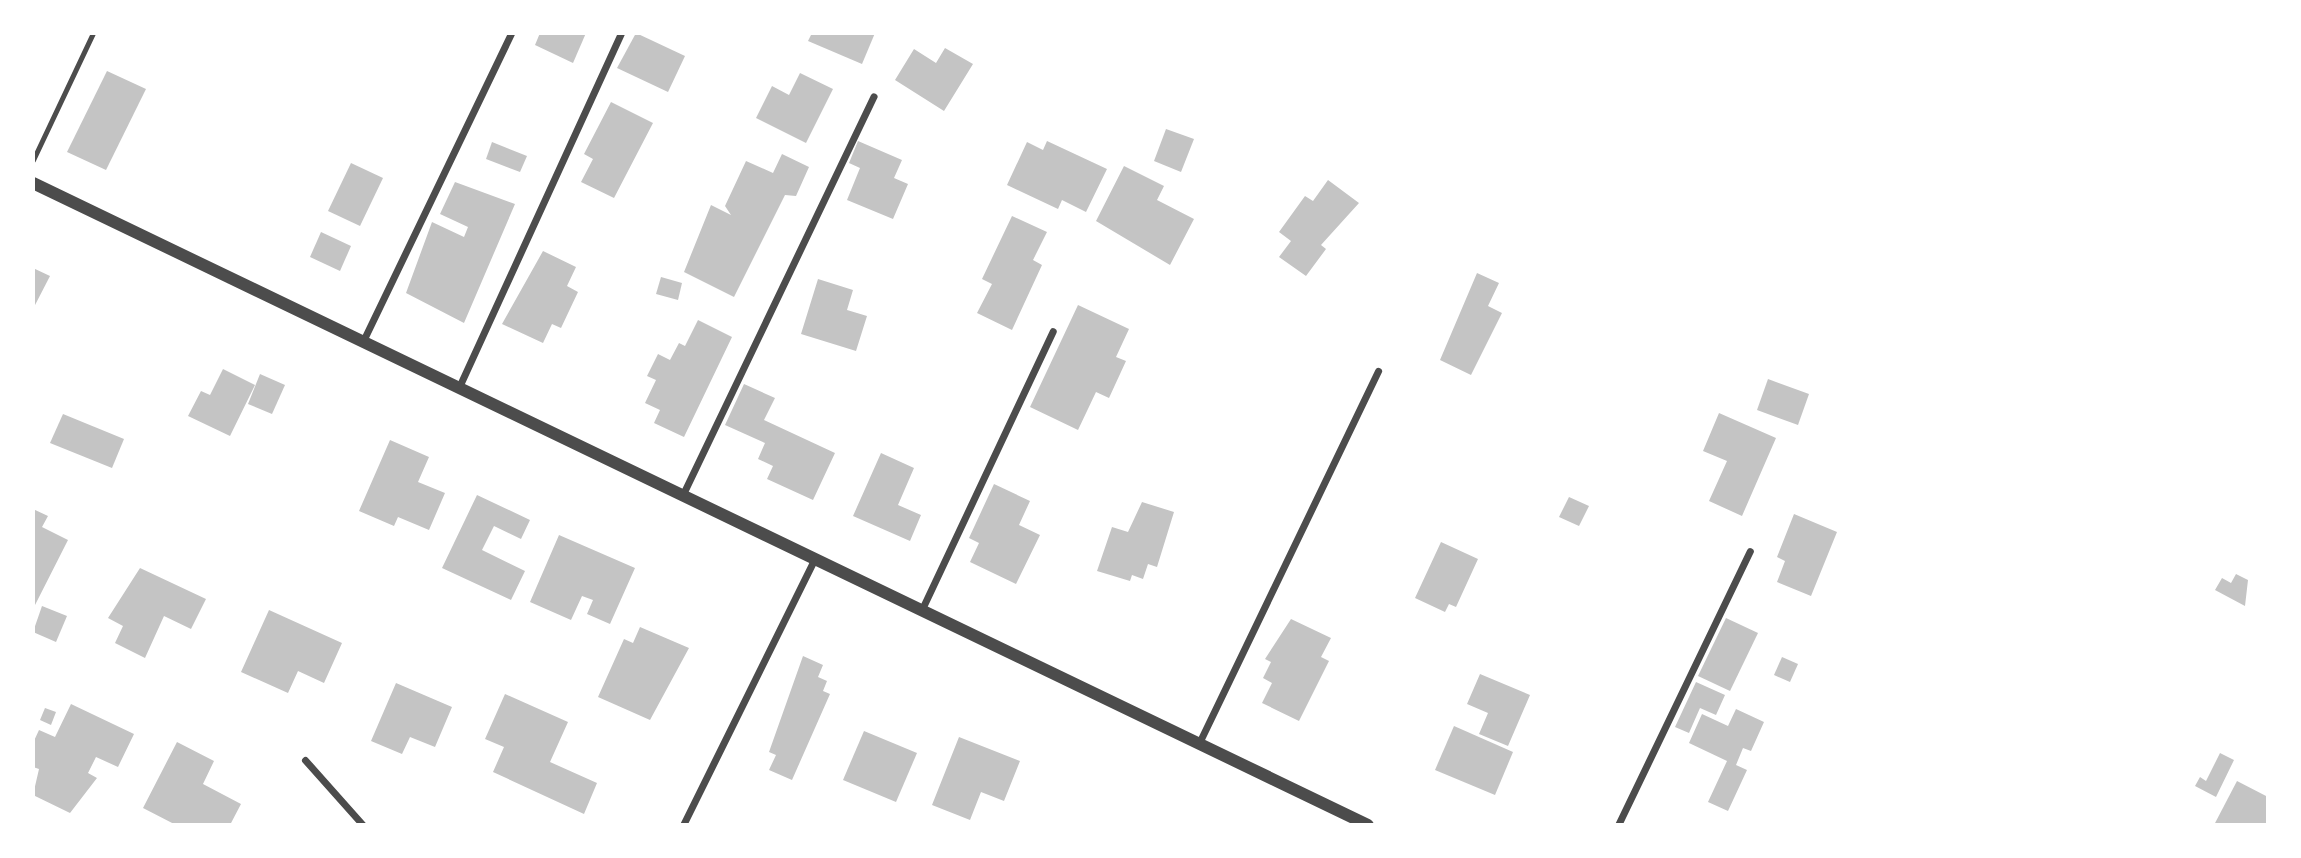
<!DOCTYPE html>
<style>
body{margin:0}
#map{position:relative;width:2301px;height:858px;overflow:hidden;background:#fff;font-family:Arial,sans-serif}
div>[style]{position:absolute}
.building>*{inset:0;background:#c4c4c4}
.service>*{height:5px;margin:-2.5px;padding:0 2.5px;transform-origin:2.5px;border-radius:2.5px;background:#4c4c4c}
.minor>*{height:7px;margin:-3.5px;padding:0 3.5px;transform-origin:3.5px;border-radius:3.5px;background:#4c4c4c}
.tertiary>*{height:12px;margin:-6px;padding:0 6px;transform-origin:6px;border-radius:6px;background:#4c4c4c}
span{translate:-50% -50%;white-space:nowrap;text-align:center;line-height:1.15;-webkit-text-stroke:5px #fff;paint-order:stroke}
.frame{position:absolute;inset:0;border:35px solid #fff;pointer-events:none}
</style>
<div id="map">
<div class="building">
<i style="clip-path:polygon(540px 33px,586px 33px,573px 63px,535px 45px)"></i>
<i style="clip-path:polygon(636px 33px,685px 56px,668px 92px,617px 68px)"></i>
<i style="clip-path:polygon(812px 33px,875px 33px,862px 64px,808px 41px)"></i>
<i style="clip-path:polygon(945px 48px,973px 64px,944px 111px,895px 80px,914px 49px,936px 63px)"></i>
<i style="clip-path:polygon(107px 71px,146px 89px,106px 170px,67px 152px)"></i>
<i style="clip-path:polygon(800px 73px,833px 89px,806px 143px,756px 118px,772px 86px,789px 95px)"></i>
<i style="clip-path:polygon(611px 102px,653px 123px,614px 198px,581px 182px,593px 159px,584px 154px)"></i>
<i style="clip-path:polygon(1166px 129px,1194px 139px,1181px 172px,1154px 161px)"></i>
<i style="clip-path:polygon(858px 141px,902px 160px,894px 178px,908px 184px,893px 219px,847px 200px,860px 168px,849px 163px)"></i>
<i style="clip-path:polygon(1047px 141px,1107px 169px,1086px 212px,1062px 200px,1058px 209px,1007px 185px,1027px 142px,1043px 150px)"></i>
<i style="clip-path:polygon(492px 142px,527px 156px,520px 172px,486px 159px)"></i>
<i style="clip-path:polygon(782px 154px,809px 167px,796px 196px,785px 195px,734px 297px,684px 272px,711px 205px,731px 215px,725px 206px,746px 161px,773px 173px)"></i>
<i style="clip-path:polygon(351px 163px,383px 178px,360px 226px,328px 211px)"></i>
<i style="clip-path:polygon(1124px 166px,1164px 186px,1157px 200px,1194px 219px,1170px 265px,1096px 221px)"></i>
<i style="clip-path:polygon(1328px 180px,1359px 203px,1321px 245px,1326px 249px,1306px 276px,1279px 257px,1291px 241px,1279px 232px,1305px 196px,1313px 201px)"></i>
<i style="clip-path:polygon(455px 182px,515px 204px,464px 323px,406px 293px,432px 222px,464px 237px,468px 227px,440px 214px)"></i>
<i style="clip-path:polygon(1012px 216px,1047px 232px,1033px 260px,1042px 265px,1012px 330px,977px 313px,992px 284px,982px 279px)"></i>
<i style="clip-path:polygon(321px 232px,351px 246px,340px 271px,310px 257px)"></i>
<i style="clip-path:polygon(543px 251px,576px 267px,567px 286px,578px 292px,561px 328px,552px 324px,543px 343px,502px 324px)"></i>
<i style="clip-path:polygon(33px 268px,50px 276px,33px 309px)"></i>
<i style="clip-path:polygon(1477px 273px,1499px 283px,1488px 306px,1502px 313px,1471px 375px,1440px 360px)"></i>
<i style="clip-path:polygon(661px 277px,682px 283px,678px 300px,656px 294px)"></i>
<i style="clip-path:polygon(818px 279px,853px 290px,847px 310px,867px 316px,856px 351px,801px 334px)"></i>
<i style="clip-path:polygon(1078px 305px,1129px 329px,1116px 357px,1126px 361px,1109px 398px,1096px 392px,1078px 430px,1030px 407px)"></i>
<i style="clip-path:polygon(698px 320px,732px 337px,684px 437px,654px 423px,660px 410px,645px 403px,656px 380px,647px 376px,658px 354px,670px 360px,679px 343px,685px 346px)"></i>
<i style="clip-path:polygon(223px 369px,255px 385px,230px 436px,188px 416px,201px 391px,210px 395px)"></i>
<i style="clip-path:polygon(260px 374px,285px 385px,272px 414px,248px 404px)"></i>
<i style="clip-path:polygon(1768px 379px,1809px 394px,1798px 425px,1757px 410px)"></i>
<i style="clip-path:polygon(744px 384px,775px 398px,764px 420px,835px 453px,813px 500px,767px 479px,773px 466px,758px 459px,765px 443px,725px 425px)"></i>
<i style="clip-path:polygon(1719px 413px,1776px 438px,1742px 516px,1709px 501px,1727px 461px,1703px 451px)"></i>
<i style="clip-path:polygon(63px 414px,124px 439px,112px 468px,50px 443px)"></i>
<i style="clip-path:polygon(390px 440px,429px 457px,418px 482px,445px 493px,429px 530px,398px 517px,394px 526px,359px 511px)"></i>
<i style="clip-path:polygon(881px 453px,914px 468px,898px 505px,921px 515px,910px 541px,853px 516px)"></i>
<i style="clip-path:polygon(994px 484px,1030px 501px,1019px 525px,1040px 535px,1016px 584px,970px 562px,979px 543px,969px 538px)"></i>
<i style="clip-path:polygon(477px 495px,530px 520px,521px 539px,494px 526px,482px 550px,525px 571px,511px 600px,442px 568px)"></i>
<i style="clip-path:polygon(1569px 497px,1589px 506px,1579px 526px,1559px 517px)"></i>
<i style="clip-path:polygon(1142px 502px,1174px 512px,1157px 567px,1148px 564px,1143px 579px,1132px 575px,1130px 581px,1097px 571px,1112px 527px,1128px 532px)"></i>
<i style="clip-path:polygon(33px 509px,48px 516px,42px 527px,68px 540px,33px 609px)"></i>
<i style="clip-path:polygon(1794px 514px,1837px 532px,1811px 596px,1777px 582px,1785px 561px,1777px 557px)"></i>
<i style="clip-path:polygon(559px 535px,635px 568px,610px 624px,587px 614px,593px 600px,582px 596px,571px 620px,530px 602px)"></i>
<i style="clip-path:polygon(1441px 542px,1478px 559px,1456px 607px,1449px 604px,1445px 612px,1415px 598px)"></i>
<i style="clip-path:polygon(140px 568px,206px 599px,191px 629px,164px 616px,145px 658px,115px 643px,123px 626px,108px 618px)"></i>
<i style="clip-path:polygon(2236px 574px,2248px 580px,2245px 606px,2215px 590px,2222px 578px,2231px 583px)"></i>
<i style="clip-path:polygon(42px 606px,67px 616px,56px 642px,33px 632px)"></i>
<i style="clip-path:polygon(269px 610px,342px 643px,324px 683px,298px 671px,288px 693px,241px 672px)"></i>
<i style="clip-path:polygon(1726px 618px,1758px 633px,1730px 691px,1698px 676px)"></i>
<i style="clip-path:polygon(1291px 619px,1331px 638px,1321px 657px,1329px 661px,1299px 721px,1262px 703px,1272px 683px,1263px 678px,1271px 662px,1265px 659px)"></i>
<i style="clip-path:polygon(640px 627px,689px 648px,650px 720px,598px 697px,624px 639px,633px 643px)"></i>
<i style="clip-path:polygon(803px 656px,823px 665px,818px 677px,827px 681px,823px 691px,830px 694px,792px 780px,769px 770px,776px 755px,769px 752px)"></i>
<i style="clip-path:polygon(1782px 657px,1798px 664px,1790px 682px,1774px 675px)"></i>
<i style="clip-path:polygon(1480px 674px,1530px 695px,1508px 746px,1479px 734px,1488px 713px,1467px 704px)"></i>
<i style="clip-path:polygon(1696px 682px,1725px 695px,1716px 715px,1700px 708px,1689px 733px,1675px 727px)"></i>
<i style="clip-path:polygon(396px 683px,452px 707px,435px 747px,410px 737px,402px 754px,371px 741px)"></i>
<i style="clip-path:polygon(505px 694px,568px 722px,550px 762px,597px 783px,584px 814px,493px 772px,504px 747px,485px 739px)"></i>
<i style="clip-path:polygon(71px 704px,134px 734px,118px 767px,96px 757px,88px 773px,97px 778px,70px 813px,33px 795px,39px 769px,33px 767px,33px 743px,39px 730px,55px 737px)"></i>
<i style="clip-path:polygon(45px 708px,56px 712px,51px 725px,40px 720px)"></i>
<i style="clip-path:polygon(1736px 709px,1764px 722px,1751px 751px,1743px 748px,1736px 765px,1747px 770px,1728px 811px,1708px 802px,1727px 761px,1689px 743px,1702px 714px,1728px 726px)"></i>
<i style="clip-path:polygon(1454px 726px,1513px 752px,1495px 795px,1435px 770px)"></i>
<i style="clip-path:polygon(864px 731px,917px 753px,896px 802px,843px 780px)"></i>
<i style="clip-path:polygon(959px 737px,1020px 761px,1004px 801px,981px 792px,970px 820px,932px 805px)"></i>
<i style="clip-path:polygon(177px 742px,214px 761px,203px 784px,241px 804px,230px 825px,176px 825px,143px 808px)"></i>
<i style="clip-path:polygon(2220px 753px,2234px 760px,2216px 797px,2195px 786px,2200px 777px,2206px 781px)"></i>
<i style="clip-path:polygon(2237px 781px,2268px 797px,2268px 825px,2214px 825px)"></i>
</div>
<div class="service">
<i style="left:33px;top:160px;width:140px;rotate:-64.7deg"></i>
</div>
<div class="minor">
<i style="left:363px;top:341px;width:342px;rotate:-64.3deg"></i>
<i style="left:459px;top:387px;width:389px;rotate:-65.4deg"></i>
<i style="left:683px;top:494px;width:441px;rotate:-64.4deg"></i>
<i style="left:922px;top:609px;width:307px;rotate:-64.8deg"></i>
<i style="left:1199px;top:743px;width:413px;rotate:-64.3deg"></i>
<i style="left:305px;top:760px;width:87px;rotate:48.3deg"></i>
<i style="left:683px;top:825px;width:298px;rotate:-63.7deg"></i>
<i style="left:1618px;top:825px;width:304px;rotate:-64.3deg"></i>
</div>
<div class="tertiary">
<i style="left:33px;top:183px;width:1481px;rotate:25.68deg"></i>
</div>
<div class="frame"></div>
</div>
